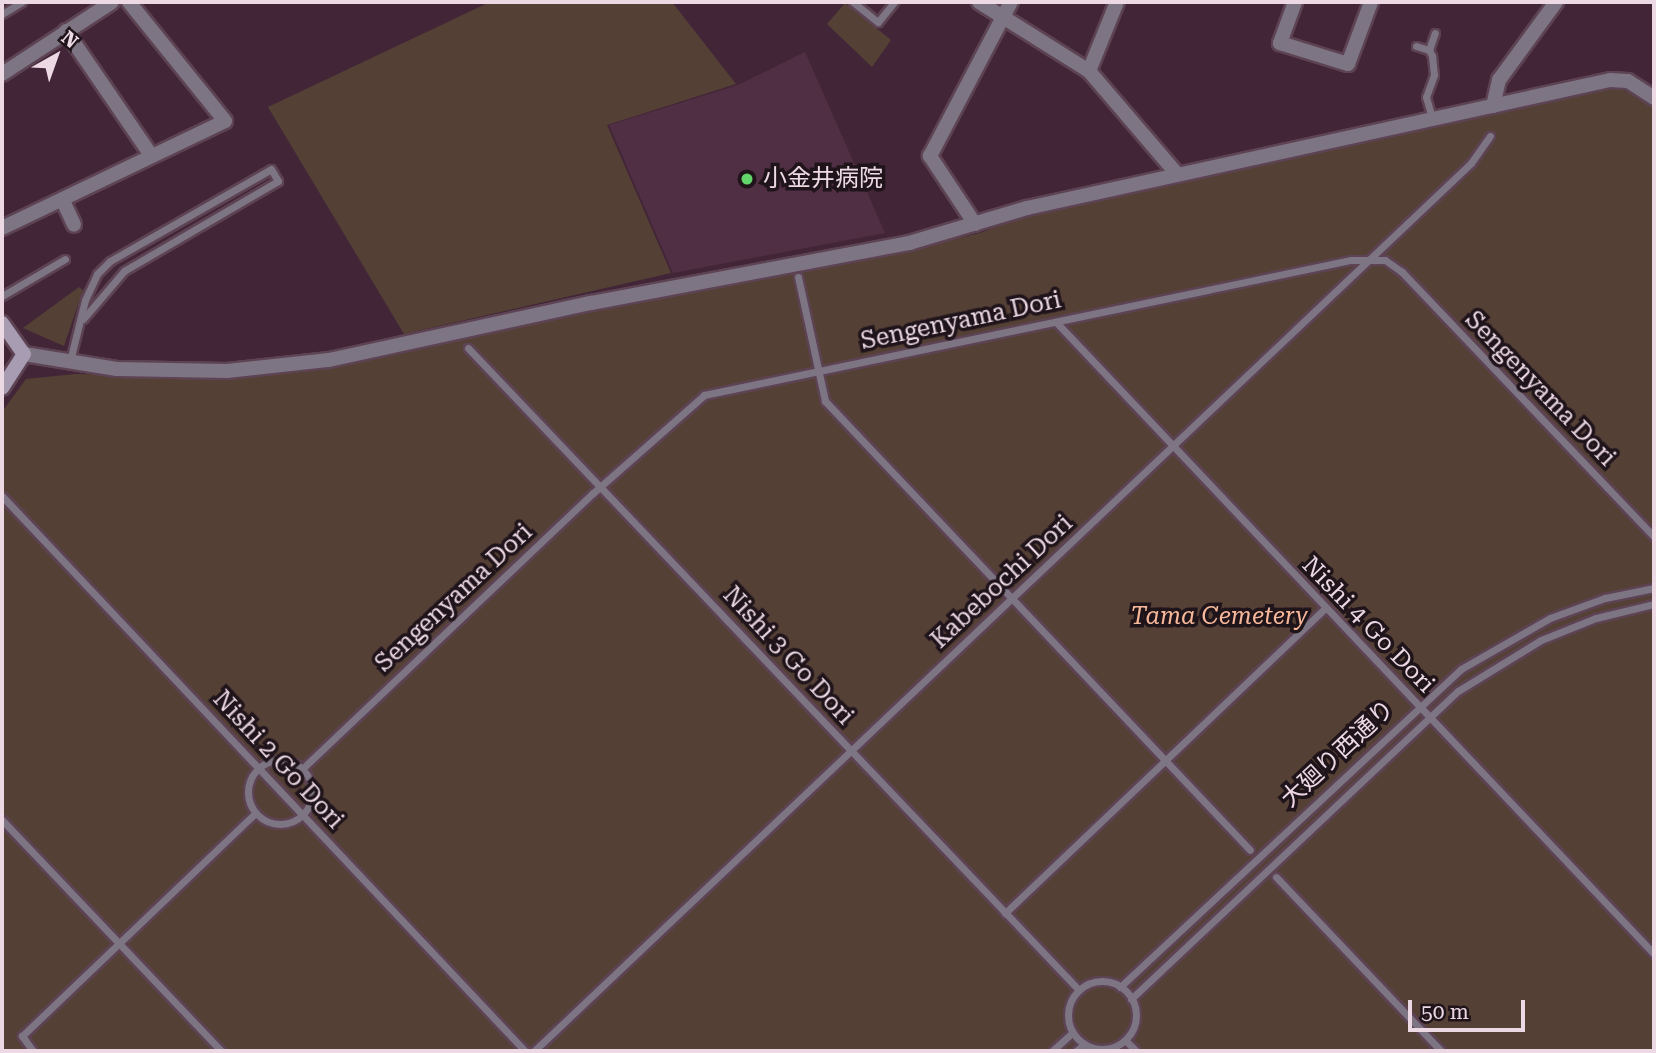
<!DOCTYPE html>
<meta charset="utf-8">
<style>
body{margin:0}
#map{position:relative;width:1656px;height:1053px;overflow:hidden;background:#422637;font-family:"Roboto Serif","Noto Sans JP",serif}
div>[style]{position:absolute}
.built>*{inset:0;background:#502e43}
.green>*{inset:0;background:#554036}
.roads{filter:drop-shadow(2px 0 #5d4353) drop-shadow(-2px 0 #5d4353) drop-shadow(0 2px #5d4353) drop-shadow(0 -2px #5d4353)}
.lane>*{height:7px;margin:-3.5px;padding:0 3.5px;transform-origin:3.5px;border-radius:3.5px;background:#7d7583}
.lane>.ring{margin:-3.5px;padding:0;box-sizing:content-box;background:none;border:7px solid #7d7583;border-radius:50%}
.street>*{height:14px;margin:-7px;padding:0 7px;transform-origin:7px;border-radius:7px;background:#7d7583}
.secondary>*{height:14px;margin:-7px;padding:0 7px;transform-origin:7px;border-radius:7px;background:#a89cb2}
.dots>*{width:19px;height:19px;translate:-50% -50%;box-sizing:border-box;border:4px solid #20141b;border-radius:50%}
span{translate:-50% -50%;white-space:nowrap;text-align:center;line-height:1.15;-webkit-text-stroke:7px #20141b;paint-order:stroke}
.poi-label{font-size:24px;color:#ecd9e4}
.left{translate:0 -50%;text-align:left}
.street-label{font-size:24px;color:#ecd9e4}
.park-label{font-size:24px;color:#f6b899;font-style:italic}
.frame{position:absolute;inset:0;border:4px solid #ecd9e4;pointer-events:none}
.north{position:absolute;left:21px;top:21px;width:70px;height:70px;-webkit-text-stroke:5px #20141b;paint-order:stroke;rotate:40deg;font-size:19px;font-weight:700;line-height:28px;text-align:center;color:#ecd9e4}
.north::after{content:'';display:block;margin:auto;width:24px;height:32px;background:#ecd9e4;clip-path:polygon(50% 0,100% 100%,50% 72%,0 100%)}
.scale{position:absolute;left:1408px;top:1000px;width:117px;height:32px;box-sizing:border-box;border:4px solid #ecd9e4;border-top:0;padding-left:9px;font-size:21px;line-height:24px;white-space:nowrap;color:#ecd9e4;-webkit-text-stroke:5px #20141b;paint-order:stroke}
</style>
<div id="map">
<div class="built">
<i style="clip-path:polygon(805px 52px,885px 233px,673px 273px,609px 125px,738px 85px)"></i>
</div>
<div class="green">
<i style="clip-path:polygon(490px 2px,672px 2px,736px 84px,607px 125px,671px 273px,404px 334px,268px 107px)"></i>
<i style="clip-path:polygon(845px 3px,891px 40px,872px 67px,827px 24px)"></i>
<i style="clip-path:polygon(1615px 86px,1654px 105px,1654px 1051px,2px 1051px,2px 412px,26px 379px,75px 374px,253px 377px,385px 357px,597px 310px,922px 247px,980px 233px,1027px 215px)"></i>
<i style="clip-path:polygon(79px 287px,83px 290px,64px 346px,23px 328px)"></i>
</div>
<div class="roads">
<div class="lane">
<i style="left:853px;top:2px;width:32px;rotate:39deg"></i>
<i style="left:878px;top:22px;width:26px;rotate:-51deg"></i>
<i style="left:2px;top:14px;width:23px;rotate:-31deg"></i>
<i style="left:1416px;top:46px;width:14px;rotate:17deg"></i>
<i style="left:1429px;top:50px;width:7px;rotate:63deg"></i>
<i style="left:1432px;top:56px;width:19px;rotate:84deg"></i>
<i style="left:1434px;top:75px;width:23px;rotate:110deg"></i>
<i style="left:1426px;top:97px;width:22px;rotate:74deg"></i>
<i style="left:1429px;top:50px;width:18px;rotate:-71deg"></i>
<i style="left:798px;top:277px;width:127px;rotate:77.7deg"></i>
<i style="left:825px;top:401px;width:618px;rotate:46.57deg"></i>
<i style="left:2px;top:296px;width:73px;rotate:-30.4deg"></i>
<i style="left:1056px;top:322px;width:870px;rotate:46.58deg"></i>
<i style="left:468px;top:348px;width:886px;rotate:46.42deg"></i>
<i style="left:70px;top:361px;width:63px;rotate:-76.2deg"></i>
<i style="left:85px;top:300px;width:29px;rotate:-65deg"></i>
<i style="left:97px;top:274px;width:18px;rotate:-45deg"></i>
<i style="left:110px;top:261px;width:185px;rotate:-29.7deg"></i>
<i style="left:271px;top:169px;width:14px;rotate:60deg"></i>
<i style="left:278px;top:181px;width:178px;rotate:149.7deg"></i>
<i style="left:124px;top:271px;width:63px;rotate:130.5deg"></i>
<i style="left:2px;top:496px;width:763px;rotate:46.7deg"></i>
<i class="ring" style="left:248px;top:760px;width:57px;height:57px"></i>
<i style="left:302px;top:769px;width:401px;rotate:-43.5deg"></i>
<i style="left:593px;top:493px;width:148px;rotate:-41.4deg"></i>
<i style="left:704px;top:395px;width:661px;rotate:-11.79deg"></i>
<i style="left:1351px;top:260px;width:34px"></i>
<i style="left:1385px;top:260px;width:21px;rotate:35deg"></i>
<i style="left:1402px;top:272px;width:366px;rotate:46.4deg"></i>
<i style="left:2px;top:820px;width:318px;rotate:46.5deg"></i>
<i style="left:1276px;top:877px;width:240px;rotate:46.5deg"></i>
<i style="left:1005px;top:913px;width:442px;rotate:-43.6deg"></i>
<i class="ring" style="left:1068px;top:981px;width:61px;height:61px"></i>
<i style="left:1120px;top:987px;width:466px;rotate:-43deg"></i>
<i style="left:1461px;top:669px;width:103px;rotate:-29.8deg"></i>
<i style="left:1550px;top:618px;width:59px;rotate:-20deg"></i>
<i style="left:1605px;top:598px;width:50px;rotate:-11.5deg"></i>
<i style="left:1131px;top:999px;width:449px;rotate:-43.3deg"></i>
<i style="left:1458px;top:691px;width:97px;rotate:-31.6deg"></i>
<i style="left:1541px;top:640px;width:59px;rotate:-21.8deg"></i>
<i style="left:1596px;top:618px;width:60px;rotate:-13.6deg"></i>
<i style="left:1125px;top:1040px;width:16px;rotate:45deg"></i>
<i style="left:33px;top:1051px;width:19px;rotate:-126deg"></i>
<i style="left:22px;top:1036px;width:323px;rotate:-43.7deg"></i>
<i style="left:534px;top:1051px;width:1291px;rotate:-43.46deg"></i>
<i style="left:1471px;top:163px;width:33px;rotate:-55deg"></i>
<i style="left:1052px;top:1051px;width:28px;rotate:-42deg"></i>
<i style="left:1076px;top:1051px;width:11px;rotate:-41deg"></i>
</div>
<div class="street">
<i style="left:979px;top:2px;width:130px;rotate:32.1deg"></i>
<i style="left:1089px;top:71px;width:135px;rotate:49.5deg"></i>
<i style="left:1295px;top:2px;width:44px;rotate:110.1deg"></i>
<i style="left:1280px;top:43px;width:71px;rotate:17.2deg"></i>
<i style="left:1348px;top:64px;width:66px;rotate:-69.6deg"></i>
<i style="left:66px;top:31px;width:150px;rotate:55.6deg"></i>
<i style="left:1089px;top:71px;width:74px;rotate:-67.9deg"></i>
<i style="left:2px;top:74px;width:131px;rotate:-33.2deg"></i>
<i style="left:1493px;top:106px;width:27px;rotate:-77deg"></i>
<i style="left:1499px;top:80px;width:97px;rotate:-53.8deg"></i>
<i style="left:63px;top:201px;width:26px;rotate:65deg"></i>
<i style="left:975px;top:224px;width:82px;rotate:-123.5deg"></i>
<i style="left:930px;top:156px;width:174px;rotate:-62.3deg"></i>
<i style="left:2px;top:228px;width:247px;rotate:-25.6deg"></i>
<i style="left:225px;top:121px;width:153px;rotate:-128.9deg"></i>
<i style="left:24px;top:354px;width:94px;rotate:9.2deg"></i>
<i style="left:117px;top:369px;width:110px;rotate:1deg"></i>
<i style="left:227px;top:371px;width:103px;rotate:-6.2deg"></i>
<i style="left:329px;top:360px;width:268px;rotate:-12.3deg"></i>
<i style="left:591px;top:303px;width:324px;rotate:-10.7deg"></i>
<i style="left:909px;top:243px;width:123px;rotate:-16.5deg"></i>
<i style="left:1027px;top:208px;width:597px;rotate:-12.38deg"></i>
<i style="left:1610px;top:80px;width:18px;rotate:3deg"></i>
<i style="left:1628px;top:81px;width:31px;rotate:33deg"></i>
</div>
<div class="secondary">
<i style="left:2px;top:323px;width:38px;rotate:55deg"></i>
<i style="left:24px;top:354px;width:40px;rotate:122.9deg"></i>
</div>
</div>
<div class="dots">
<i style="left:747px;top:179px;background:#61d56a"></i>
</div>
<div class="poi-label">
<span class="left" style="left:763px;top:179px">小金井病院</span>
</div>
<div class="street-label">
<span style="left:961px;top:321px;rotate:-12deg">Sengenyama Dori</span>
<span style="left:1540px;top:389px;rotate:46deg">Sengenyama Dori</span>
<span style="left:1002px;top:582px;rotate:-43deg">Kabebochi Dori</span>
<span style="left:454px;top:598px;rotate:-43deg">Sengenyama Dori</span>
<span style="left:1368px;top:625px;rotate:46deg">Nishi 4 Go Dori</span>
<span style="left:788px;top:656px;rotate:47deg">Nishi 3 Go Dori</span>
<span style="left:1338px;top:754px;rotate:-43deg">大廻り西通り</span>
<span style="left:278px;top:760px;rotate:47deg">Nishi 2 Go Dori</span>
</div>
<div class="park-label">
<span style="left:1219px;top:617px">Tama Cemetery</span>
</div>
<div class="frame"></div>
<div class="north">N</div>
<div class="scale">50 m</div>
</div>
